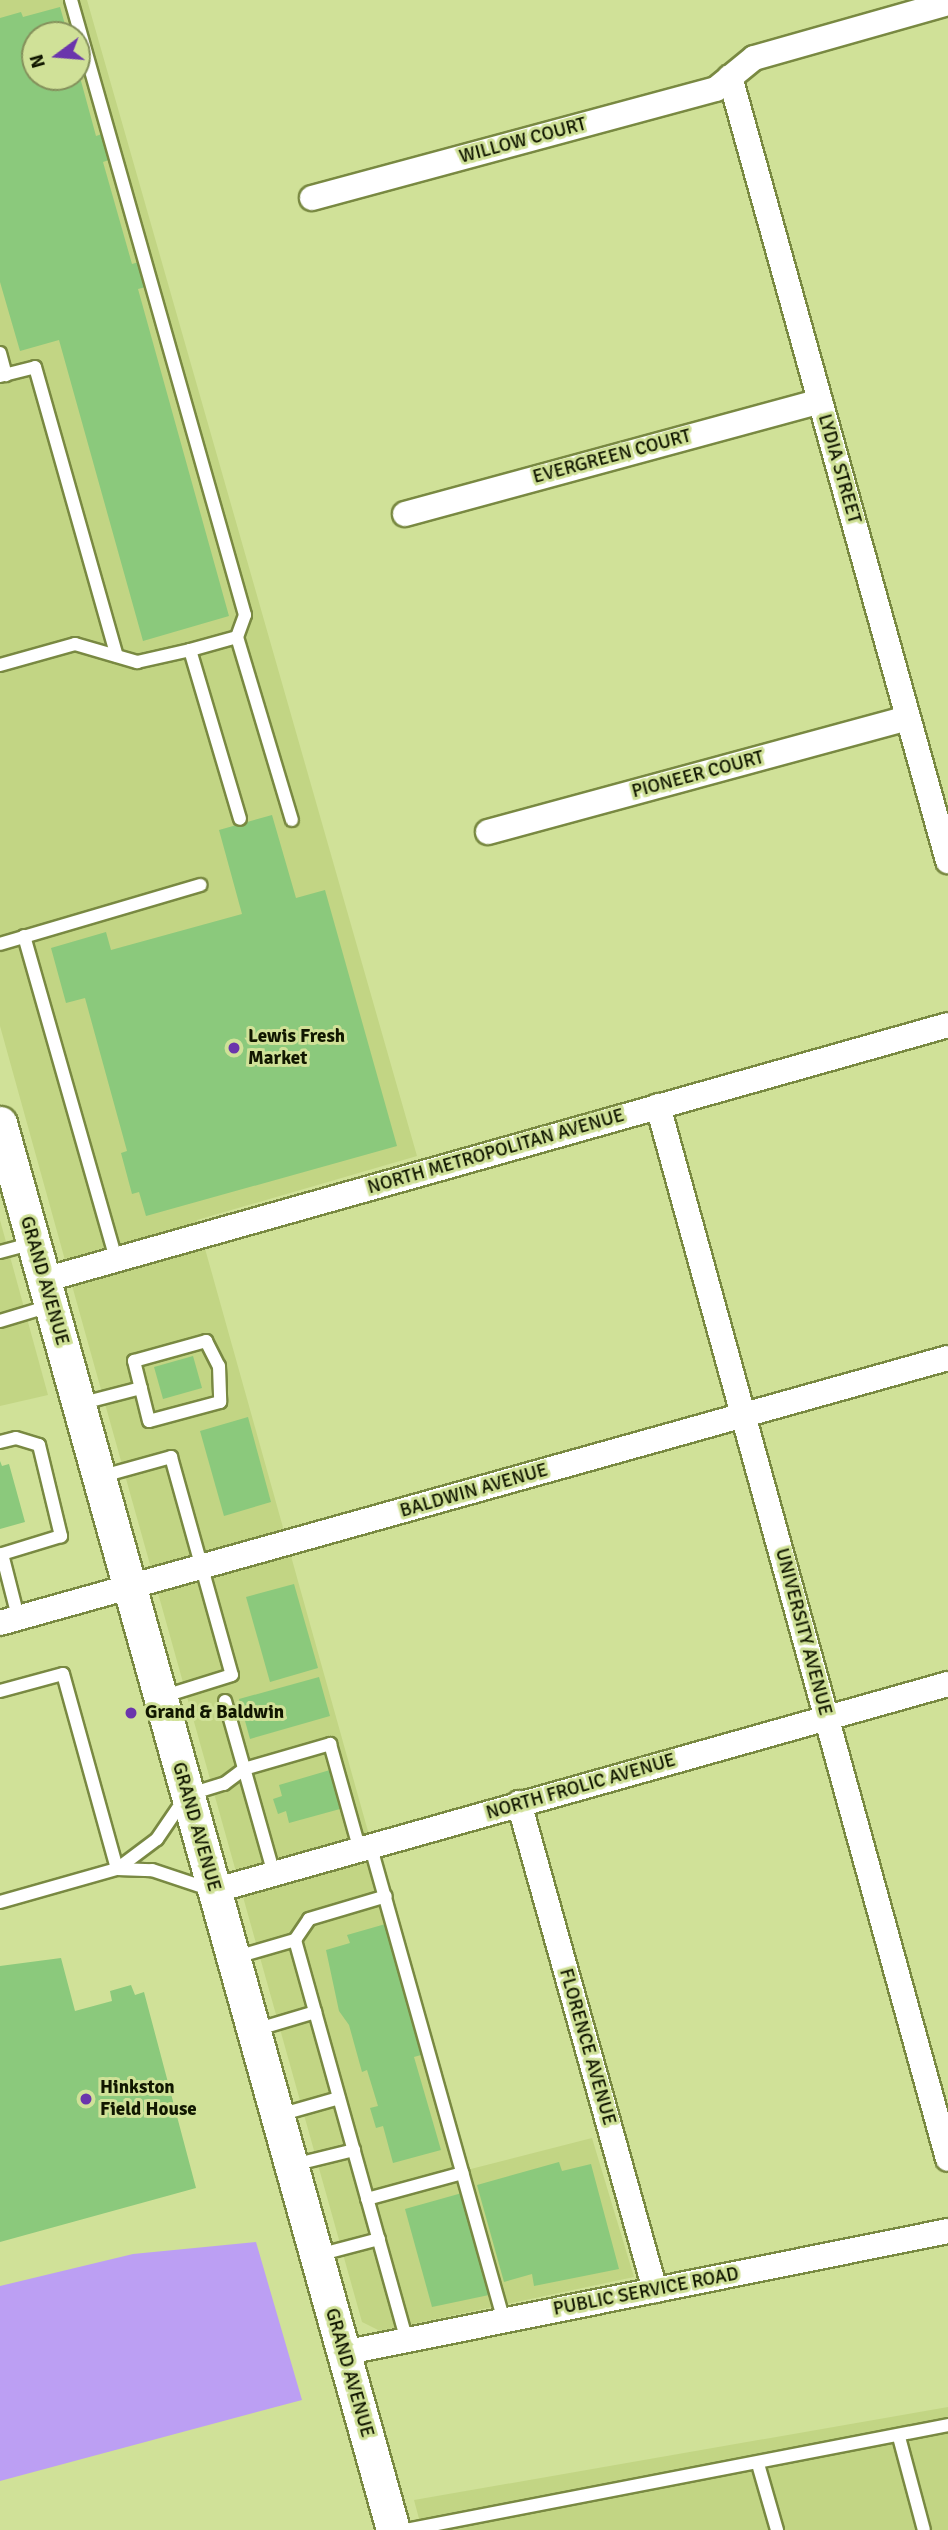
<!DOCTYPE html>
<style>
body{margin:0}
#map{position:relative;width:948px;height:2530px;overflow:hidden;background:#d0e198;font-family:Signika,sans-serif}
div>[style]{position:absolute}
.built>*{inset:0;background:#c2d584}
.green>*{inset:0;background:#bc9ff3}
.building>*{inset:0;background:#8bc97c}
.roads{filter:drop-shadow(2px 0 #798942) drop-shadow(-2px 0 #798942) drop-shadow(0 2px #798942) drop-shadow(0 -2px #798942)}
.lane>*{height:12px;margin:-6px;padding:0 6px;transform-origin:6px;border-radius:6px;background:#fff}
.street>*{height:24px;margin:-12px;padding:0 12px;transform-origin:12px;border-radius:12px;background:#fff}
.secondary>*{height:33px;margin:-16.5px;padding:0 16.5px;transform-origin:16.5px;border-radius:16.5px;background:#fff}
.dots>*{width:19px;height:19px;translate:-50% -50%;box-sizing:border-box;border:4px solid #d0e198;border-radius:50%}
span{translate:-50% -50%;white-space:nowrap;text-align:center;line-height:1.15;-webkit-text-stroke:6px #d0e198;paint-order:stroke}
.street-label{font-size:19px;color:#111700}
.poi-label{font-size:19px;color:#111700;font-weight:700}
.left{translate:0 -50%;text-align:left}
.north{position:absolute;left:21px;top:21px;width:70px;height:70px;box-sizing:border-box;background:#d0e198;border:2px solid #84905b;border-radius:50%;rotate:254deg;font-size:19px;font-weight:700;line-height:28px;text-align:center;color:#111700}
.north::after{content:'';display:block;margin:auto;width:24px;height:32px;background:#6a35ac;clip-path:polygon(50% 0,100% 100%,50% 72%,0 100%)}
</style>
<div id="map">
<div class="built">
<i style="clip-path:polygon(evenodd,0 0,87px 0,417px 1156px,197px 1220px,463px 2171px,592px 2138px,634px 2277px,380px 2331px,362px 2322px,88px 1343px,0 1026px,0 0,35px 35px,77px 35px,77px 77px,35px 77px,35px 35px)"></i>
<i style="clip-path:polygon(0 1220px,48px 1395px,0 1406px)"></i>
<i style="clip-path:polygon(948px 2407px,948px 2530px,422px 2530px,414px 2500px)"></i>
</div>
<div class="green">
<i style="clip-path:polygon(256px 2242px,302px 2400px,0 2481px,0 2286px,133px 2254px)"></i>
</div>
<div class="building">
<i style="clip-path:polygon(60px 7px,68px 35px,35px 35px,35px 77px,77px 77px,78px 70px,96px 136px,105px 133px,112px 159px,103px 162px,132px 264px,139px 262px,146px 287px,138px 289px,229px 616px,143px 641px,59px 340px,20px 351px,0 282px,0 18px,21px 12px,23px 17px)"></i>
<i style="clip-path:polygon(272px 815px,296px 898px,325px 890px,397px 1146px,146px 1216px,139px 1192px,132px 1194px,121px 1153px,127px 1151px,85px 998px,66px 1003px,51px 948px,106px 932px,111px 950px,242px 914px,219px 830px)"></i>
<i style="clip-path:polygon(193px 1356px,202px 1388px,163px 1399px,154px 1367px)"></i>
<i style="clip-path:polygon(248px 1417px,271px 1502px,224px 1516px,200px 1431px)"></i>
<i style="clip-path:polygon(0 1461px,2px 1466px,9px 1464px,25px 1522px,0 1529px)"></i>
<i style="clip-path:polygon(294px 1584px,318px 1668px,270px 1682px,246px 1597px)"></i>
<i style="clip-path:polygon(319px 1677px,330px 1716px,250px 1739px,239px 1699px)"></i>
<i style="clip-path:polygon(330px 1770px,340px 1793px,336px 1795px,340px 1809px,289px 1823px,286px 1811px,278px 1814px,273px 1799px,282px 1796px,279px 1785px)"></i>
<i style="clip-path:polygon(389px 1923px,413px 2007px,408px 2009px,421px 2055px,414px 2057px,441px 2150px,393px 2163px,383px 2126px,376px 2128px,370px 2108px,378px 2106px,367px 2070px,362px 2072px,349px 2025px,339px 2011px,326px 1950px,350px 1943px,347px 1935px)"></i>
<i style="clip-path:polygon(61px 1958px,75px 2011px,112px 2001px,110px 1991px,131px 1985px,135px 1995px,144px 1992px,196px 2188px,0 2242px,0 1966px)"></i>
<i style="clip-path:polygon(559px 2162px,562px 2171px,591px 2164px,619px 2269px,534px 2286px,532px 2274px,504px 2282px,477px 2185px)"></i>
<i style="clip-path:polygon(462px 2193px,489px 2295px,432px 2307px,405px 2209px)"></i>
</div>
<div class="roads">
<div class="lane">
<i style="left:71px;top:0;width:639px;rotate:74.2deg"></i>
<i style="left:245px;top:615px;width:23px;rotate:110deg"></i>
<i style="left:237px;top:637px;width:49px;rotate:164.5deg"></i>
<i style="left:0;top:353px;width:23px;rotate:75deg"></i>
<i style="left:0;top:376px;width:36px;rotate:-14deg"></i>
<i style="left:35px;top:367px;width:300px;rotate:74.2deg"></i>
<i style="left:237px;top:637px;width:191px;rotate:73.3deg"></i>
<i style="left:0;top:665px;width:78px;rotate:-15.6deg"></i>
<i style="left:75px;top:644px;width:65px;rotate:16.2deg"></i>
<i style="left:137px;top:662px;width:54px;rotate:-12.8deg"></i>
<i style="left:190px;top:650px;width:176px;rotate:73.5deg"></i>
<i style="left:24px;top:936px;width:336px;rotate:74.1deg"></i>
<i style="left:0;top:944px;width:209px;rotate:-16.4deg"></i>
<i style="left:0;top:1252px;width:34px;rotate:-15deg"></i>
<i style="left:0;top:1321px;width:52px;rotate:-16.7deg"></i>
<i style="left:206px;top:1341px;width:28px;rotate:63deg"></i>
<i style="left:219px;top:1366px;width:36px;rotate:88deg"></i>
<i style="left:220px;top:1402px;width:73px;rotate:165deg"></i>
<i style="left:149px;top:1421px;width:62px;rotate:-104deg"></i>
<i style="left:134px;top:1361px;width:75px;rotate:-15.5deg"></i>
<i style="left:79px;top:1404px;width:64px;rotate:-14.5deg"></i>
<i style="left:0;top:1442px;width:16px;rotate:-14deg"></i>
<i style="left:16px;top:1438px;width:24px;rotate:17deg"></i>
<i style="left:39px;top:1445px;width:94px;rotate:76.4deg"></i>
<i style="left:61px;top:1536px;width:62px;rotate:163deg"></i>
<i style="left:2px;top:1554px;width:65px;rotate:75.7deg"></i>
<i style="left:99px;top:1477px;width:75px;rotate:-15.5deg"></i>
<i style="left:171px;top:1457px;width:226px;rotate:74.4deg"></i>
<i style="left:232px;top:1675px;width:73px;rotate:162.6deg"></i>
<i style="left:0;top:1691px;width:65px;rotate:-15.1deg"></i>
<i style="left:63px;top:1674px;width:202px;rotate:74.5deg"></i>
<i style="left:225px;top:1701px;width:180px;rotate:74.2deg"></i>
<i style="left:371px;top:1848px;width:491px;rotate:74.3deg"></i>
<i style="left:117px;top:1869px;width:50px;rotate:-36.9deg"></i>
<i style="left:157px;top:1839px;width:53px;rotate:-55.7deg"></i>
<i style="left:187px;top:1795px;width:39px;rotate:-17deg"></i>
<i style="left:224px;top:1784px;width:25px;rotate:-37deg"></i>
<i style="left:244px;top:1769px;width:90px;rotate:-16.2deg"></i>
<i style="left:330px;top:1744px;width:111px;rotate:74.3deg"></i>
<i style="left:0;top:1902px;width:122px;rotate:-15.8deg"></i>
<i style="left:117px;top:1869px;width:35px;rotate:2deg"></i>
<i style="left:152px;top:1870px;width:60px;rotate:18.4deg"></i>
<i style="left:295px;top:1940px;width:25px;rotate:-56deg"></i>
<i style="left:309px;top:1919px;width:80px;rotate:-16.6deg"></i>
<i style="left:233px;top:1958px;width:65px;rotate:-16.2deg"></i>
<i style="left:295px;top:1940px;width:415px;rotate:74.4deg"></i>
<i style="left:255px;top:2030px;width:63px;rotate:-16.7deg"></i>
<i style="left:279px;top:2115px;width:62px;rotate:-15.8deg"></i>
<i style="left:293px;top:2165px;width:63px;rotate:-13.8deg"></i>
<i style="left:367px;top:2199px;width:99px;rotate:-15.2deg"></i>
<i style="left:318px;top:2255px;width:63px;rotate:-14.7deg"></i>
<i style="left:899px;top:2437px;width:96px;rotate:75deg"></i>
<i style="left:758px;top:2464px;width:69px;rotate:73.9deg"></i>
<i style="left:406px;top:2530px;width:552px;rotate:-10.96deg"></i>
</div>
<div class="street">
<i style="left:730px;top:77px;width:814px;rotate:74.46deg"></i>
<i style="left:312px;top:198px;width:418px;rotate:-15.1deg"></i>
<i style="left:716px;top:89px;width:49px;rotate:-39.2deg"></i>
<i style="left:754px;top:58px;width:202px;rotate:-15.8deg"></i>
<i style="left:405px;top:514px;width:430px;rotate:-15.2deg"></i>
<i style="left:488px;top:832px;width:435px;rotate:-15.2deg"></i>
<i style="left:658px;top:1106px;width:1092px;rotate:74.6deg"></i>
<i style="left:44px;top:1280px;width:939px;rotate:-15.75deg"></i>
<i style="left:0;top:1623px;width:984px;rotate:-15.62deg"></i>
<i style="left:519px;top:1803px;width:506px;rotate:74.4deg"></i>
<i style="left:213px;top:1891px;width:764px;rotate:-15.73deg"></i>
<i style="left:343px;top:2353px;width:617px;rotate:-11.4deg"></i>
</div>
<div class="secondary">
<i style="left:0;top:1123px;width:1461px;rotate:74.39deg"></i>
</div>
</div>
<div class="dots">
<i style="left:234px;top:1048px;background:#6a35ac"></i>
<i style="left:131px;top:1713px;background:#6a35ac"></i>
<i style="left:86px;top:2099px;background:#6a35ac"></i>
</div>
<div class="street-label">
<span style="left:523px;top:141px;rotate:-15deg">WILLOW COURT</span>
<span style="left:612px;top:457px;rotate:-15deg">EVERGREEN COURT</span>
<span style="left:839px;top:469px;rotate:74deg">LYDIA STREET</span>
<span style="left:698px;top:775px;rotate:-15deg">PIONEER COURT</span>
<span style="left:496px;top:1152px;rotate:-16deg">NORTH METROPOLITAN AVENUE</span>
<span style="left:44px;top:1281px;rotate:74deg">GRAND AVENUE</span>
<span style="left:474px;top:1491px;rotate:-16deg">BALDWIN AVENUE</span>
<span style="left:803px;top:1632px;rotate:75deg">UNIVERSITY AVENUE</span>
<span style="left:581px;top:1787px;rotate:-16deg">NORTH FROLIC AVENUE</span>
<span style="left:196px;top:1827px;rotate:74deg">GRAND AVENUE</span>
<span style="left:587px;top:2047px;rotate:74deg">FLORENCE AVENUE</span>
<span style="left:646px;top:2292px;rotate:-11deg">PUBLIC SERVICE ROAD</span>
<span style="left:349px;top:2373px;rotate:74deg">GRAND AVENUE</span>
</div>
<div class="poi-label">
<span class="left" style="left:248px;top:1048px">Lewis Fresh<br>Market</span>
<span class="left" style="left:145px;top:1713px">Grand &amp; Baldwin</span>
<span class="left" style="left:100px;top:2099px">Hinkston<br>Field House</span>
</div>
<div class="north">N</div>
</div>
